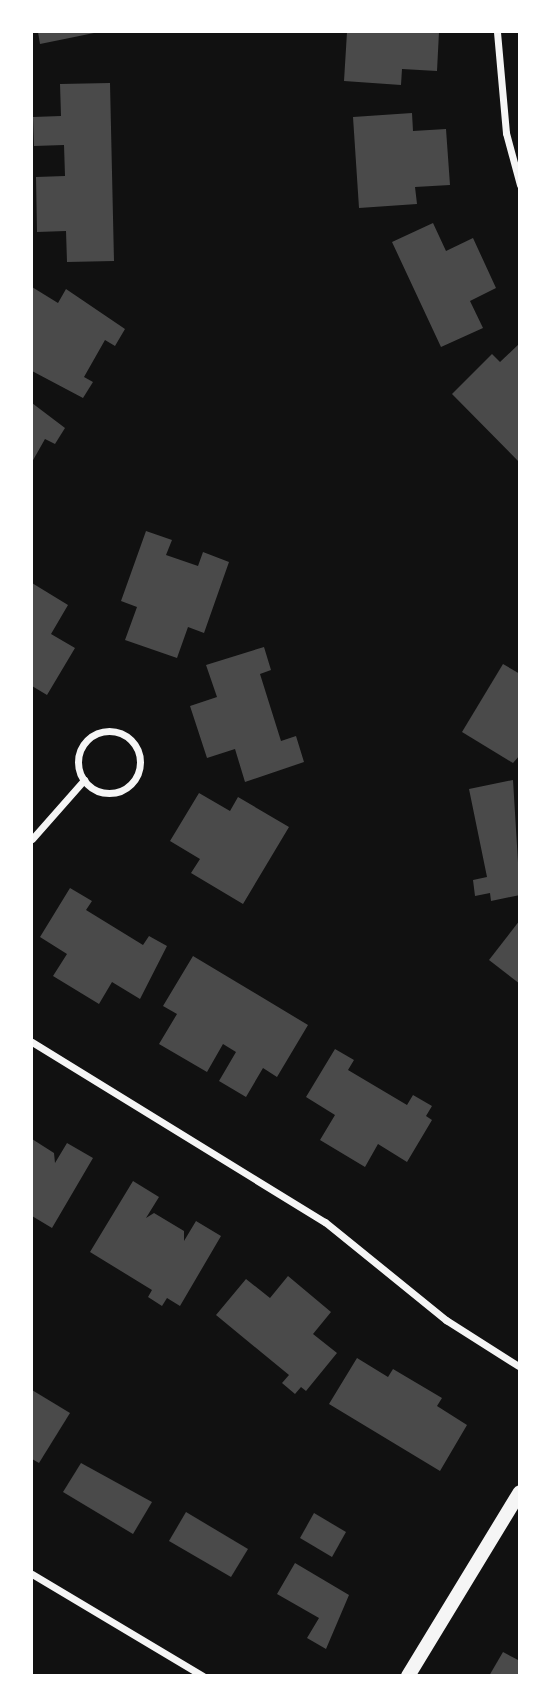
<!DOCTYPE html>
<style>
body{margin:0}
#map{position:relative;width:551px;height:1707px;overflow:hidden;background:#111;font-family:"Fira Sans",sans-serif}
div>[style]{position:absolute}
.building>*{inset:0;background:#4a4a4a}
.minor>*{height:7px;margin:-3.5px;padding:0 3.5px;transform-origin:3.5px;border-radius:3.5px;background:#f5f5f5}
.minor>.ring{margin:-3.5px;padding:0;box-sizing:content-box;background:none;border:7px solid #f5f5f5;border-radius:50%}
.secondary>*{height:14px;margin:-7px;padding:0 7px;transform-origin:7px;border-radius:7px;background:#f5f5f5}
span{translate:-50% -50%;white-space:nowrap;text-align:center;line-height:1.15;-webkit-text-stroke:5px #fff;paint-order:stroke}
.frame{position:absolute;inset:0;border:33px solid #fff;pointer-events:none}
</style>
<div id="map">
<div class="building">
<i style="clip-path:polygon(38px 32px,94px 32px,94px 33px,40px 44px)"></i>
<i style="clip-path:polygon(347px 32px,439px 32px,437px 71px,402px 69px,401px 85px,344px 81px)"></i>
<i style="clip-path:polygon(110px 83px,114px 261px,67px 262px,66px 231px,37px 232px,36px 177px,65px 176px,64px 145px,34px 146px,33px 117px,61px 116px,60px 84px)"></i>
<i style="clip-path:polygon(412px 113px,413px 131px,446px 129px,450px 185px,415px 187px,417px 204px,359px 208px,353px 117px)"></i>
<i style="clip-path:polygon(433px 223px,446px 251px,473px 238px,496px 288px,470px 301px,483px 328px,441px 347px,392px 242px)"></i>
<i style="clip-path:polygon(32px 287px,58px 303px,66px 289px,125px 329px,115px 346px,105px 340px,84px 377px,93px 382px,83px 398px,32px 371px)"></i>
<i style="clip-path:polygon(520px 343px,520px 463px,452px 394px,492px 354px,500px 362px)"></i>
<i style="clip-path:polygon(32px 403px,65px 428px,55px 444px,45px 439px,32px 462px)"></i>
<i style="clip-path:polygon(146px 531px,172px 540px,166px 555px,198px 566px,203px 552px,229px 562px,204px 633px,188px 627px,177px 658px,125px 640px,137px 607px,121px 601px)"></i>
<i style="clip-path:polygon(32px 583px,68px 605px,51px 634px,75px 648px,47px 695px,32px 686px)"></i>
<i style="clip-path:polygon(264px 647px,271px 670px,260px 674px,281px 741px,296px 736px,304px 762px,245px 782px,235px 749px,207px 758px,190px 706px,217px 697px,206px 665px)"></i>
<i style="clip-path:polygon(503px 664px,520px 674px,520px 755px,513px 763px,462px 732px)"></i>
<i style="clip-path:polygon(513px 780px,520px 895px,491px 901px,490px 893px,475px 896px,473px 880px,487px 877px,469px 789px)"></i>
<i style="clip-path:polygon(199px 793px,230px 811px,238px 797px,289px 827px,243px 904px,191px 873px,200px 859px,170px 841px)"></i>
<i style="clip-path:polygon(70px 888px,92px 901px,86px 910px,143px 945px,149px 936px,167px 946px,140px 999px,112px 982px,99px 1004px,53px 976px,67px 954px,40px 937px)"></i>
<i style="clip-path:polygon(520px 920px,520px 984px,489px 960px)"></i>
<i style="clip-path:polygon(193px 956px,308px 1025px,277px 1077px,263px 1068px,246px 1097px,219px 1081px,236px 1052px,223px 1044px,207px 1072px,159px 1044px,177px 1014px,163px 1006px)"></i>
<i style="clip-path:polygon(335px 1049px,354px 1060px,348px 1070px,407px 1105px,413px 1095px,432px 1106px,426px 1116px,432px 1120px,407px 1162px,378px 1144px,365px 1167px,320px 1140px,335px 1115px,306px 1097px)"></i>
<i style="clip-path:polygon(32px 1139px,54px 1153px,55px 1163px,67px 1143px,93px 1158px,52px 1228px,32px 1216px)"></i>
<i style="clip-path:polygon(133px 1181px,159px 1197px,146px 1218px,154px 1213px,184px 1231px,184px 1241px,196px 1221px,221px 1236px,180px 1306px,167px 1298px,162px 1306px,148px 1297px,152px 1290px,90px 1252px)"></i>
<i style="clip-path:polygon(288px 1276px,331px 1312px,313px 1334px,337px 1353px,306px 1391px,301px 1387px,295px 1394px,282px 1383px,289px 1375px,216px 1315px,246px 1279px,270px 1298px)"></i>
<i style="clip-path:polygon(357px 1358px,388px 1377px,393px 1369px,442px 1398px,437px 1406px,467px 1425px,440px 1471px,329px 1404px)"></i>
<i style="clip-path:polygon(32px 1390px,70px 1413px,39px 1463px,32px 1459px)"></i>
<i style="clip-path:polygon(81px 1463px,152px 1502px,133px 1534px,63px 1492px)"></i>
<i style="clip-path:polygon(186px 1512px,248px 1549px,231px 1577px,169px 1541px)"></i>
<i style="clip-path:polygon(314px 1513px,346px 1532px,332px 1557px,300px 1538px)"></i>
<i style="clip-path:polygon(295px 1563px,349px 1595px,326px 1649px,307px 1638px,319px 1618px,277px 1594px)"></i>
<i style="clip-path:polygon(503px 1652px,520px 1661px,520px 1676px,489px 1676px)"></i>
</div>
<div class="minor">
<i style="left:497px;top:32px;width:101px;rotate:84.9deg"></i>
<i style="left:506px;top:133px;width:54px;rotate:74.9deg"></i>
<i class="ring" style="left:78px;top:731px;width:55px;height:55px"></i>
<i style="left:32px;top:839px;width:79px;rotate:-48.6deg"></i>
<i style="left:32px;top:1042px;width:344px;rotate:31.6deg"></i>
<i style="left:325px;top:1222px;width:156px;rotate:39deg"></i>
<i style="left:446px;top:1320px;width:88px;rotate:32.4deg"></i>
<i style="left:32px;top:1574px;width:199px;rotate:30.8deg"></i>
</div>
<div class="secondary">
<i style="left:408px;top:1676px;width:215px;rotate:-58.7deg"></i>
</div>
<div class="frame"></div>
</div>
